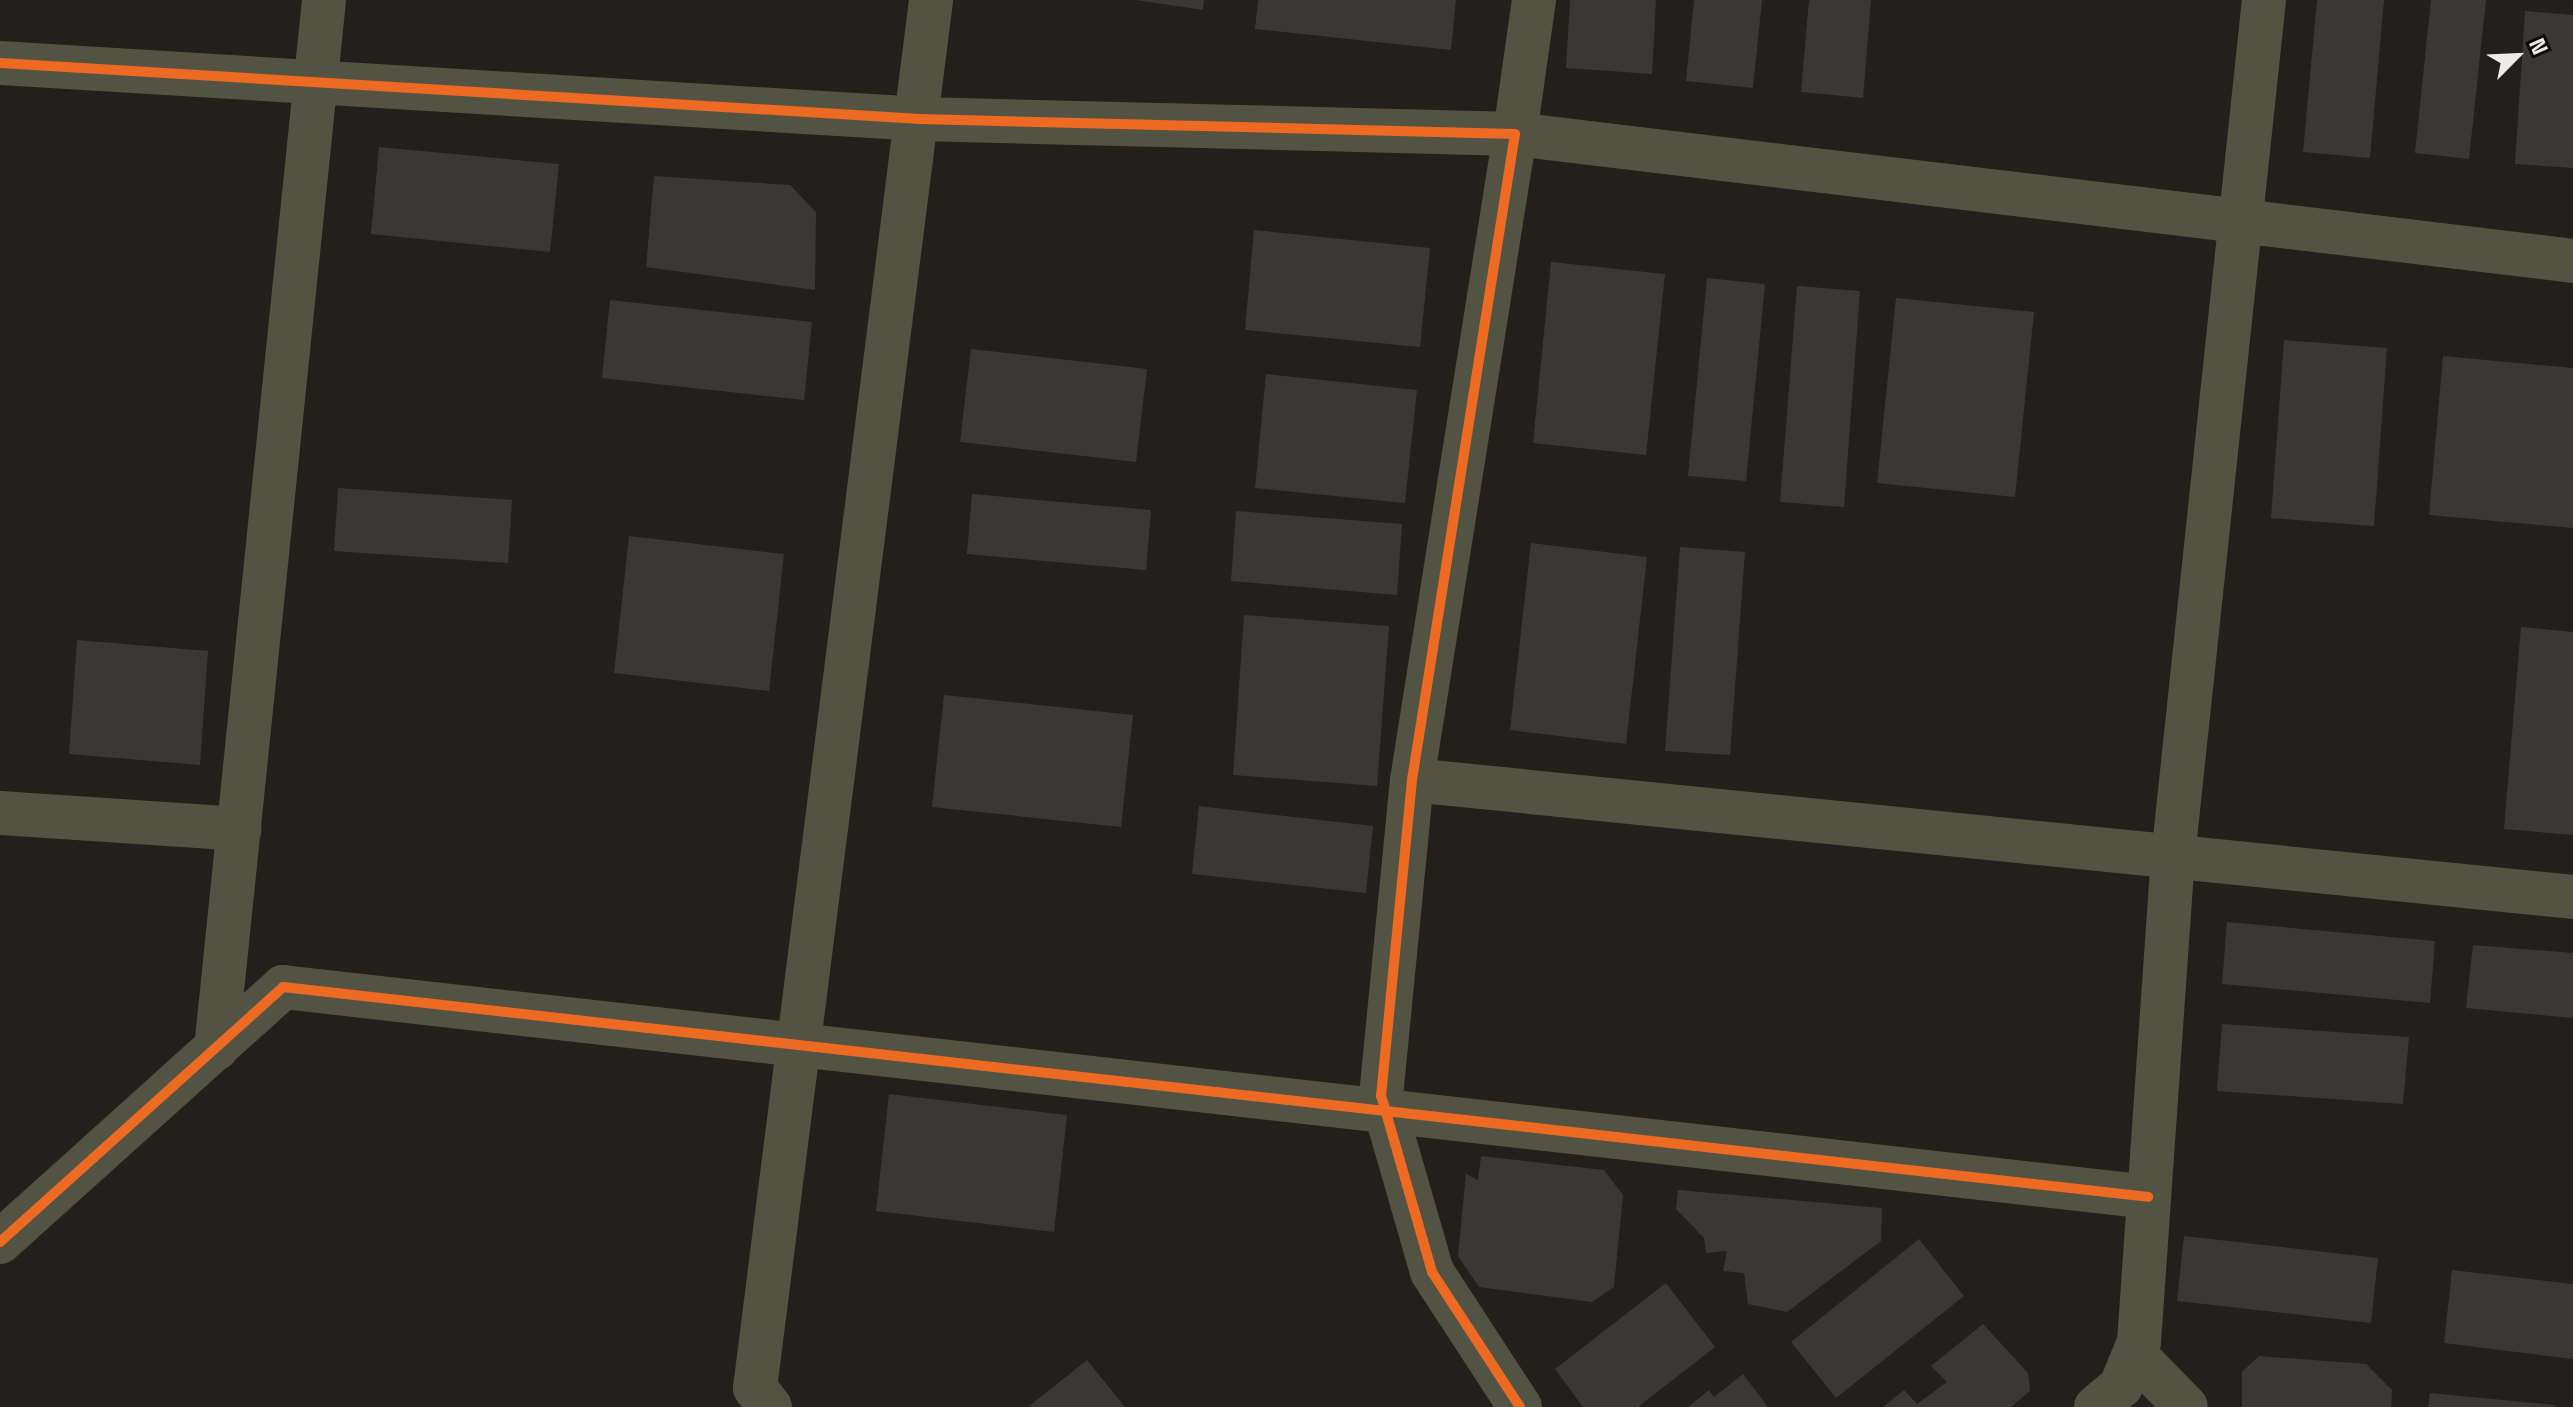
<!DOCTYPE html>
<style>
body{margin:0}
#map{position:relative;width:2573px;height:1407px;overflow:hidden;background:#21201c;font-family:"Space Grotesk",sans-serif}
div>[style]{position:absolute}
.building>*{inset:0;background:#3a3835}
.minor>*{height:44px;margin:-22px;padding:0 22px;transform-origin:22px;border-radius:22px;background:#535344}
.cycleway>*{height:10px;margin:-5px;padding:0 5px;transform-origin:5px;border-radius:5px;background:#ed6a23}
span{translate:-50% -50%;white-space:nowrap;text-align:center;line-height:1.15;-webkit-text-stroke:6px #0c0b07;paint-order:stroke}
.north{position:absolute;left:2477px;top:16px;width:80px;height:80px;-webkit-text-stroke:6px #0c0b07;paint-order:stroke;rotate:66deg;font-size:22px;font-weight:700;line-height:32px;text-align:center;color:#edece6}
.north::after{content:'';display:block;margin:auto;width:28px;height:36px;background:#edece6;clip-path:polygon(50% 0,100% 100%,50% 72%,0 100%)}
</style>
<div id="map">
<div class="building">
<i style="clip-path:polygon(1136px 0,1204px 0,1203px 10px)"></i>
<i style="clip-path:polygon(1258px 0,1456px 0,1451px 50px,1255px 29px)"></i>
<i style="clip-path:polygon(1570px 0,1656px 0,1652px 74px,1566px 68px)"></i>
<i style="clip-path:polygon(1694px 0,1762px 0,1753px 88px,1686px 81px)"></i>
<i style="clip-path:polygon(1809px 0,1871px 0,1863px 98px,1801px 92px)"></i>
<i style="clip-path:polygon(2317px 0,2384px 0,2370px 158px,2303px 152px)"></i>
<i style="clip-path:polygon(2431px 0,2486px 0,2469px 159px,2415px 153px)"></i>
<i style="clip-path:polygon(2525px 11px,2573px 15px,2573px 168px,2515px 164px)"></i>
<i style="clip-path:polygon(379px 147px,559px 164px,550px 252px,371px 234px)"></i>
<i style="clip-path:polygon(654px 176px,790px 185px,816px 212px,815px 290px,646px 267px)"></i>
<i style="clip-path:polygon(1254px 230px,1430px 248px,1420px 347px,1245px 330px)"></i>
<i style="clip-path:polygon(1551px 262px,1665px 274px,1646px 455px,1533px 443px)"></i>
<i style="clip-path:polygon(1707px 278px,1765px 284px,1746px 481px,1688px 476px)"></i>
<i style="clip-path:polygon(1797px 286px,1860px 291px,1844px 507px,1780px 502px)"></i>
<i style="clip-path:polygon(1896px 298px,2034px 312px,2015px 497px,1877px 483px)"></i>
<i style="clip-path:polygon(610px 300px,812px 322px,804px 400px,602px 378px)"></i>
<i style="clip-path:polygon(2284px 340px,2387px 348px,2374px 526px,2271px 518px)"></i>
<i style="clip-path:polygon(971px 349px,1147px 369px,1136px 462px,960px 442px)"></i>
<i style="clip-path:polygon(2443px 356px,2573px 368px,2573px 528px,2429px 515px)"></i>
<i style="clip-path:polygon(1266px 374px,1417px 390px,1405px 503px,1255px 488px)"></i>
<i style="clip-path:polygon(338px 488px,512px 500px,508px 563px,334px 551px)"></i>
<i style="clip-path:polygon(972px 494px,1151px 510px,1146px 570px,967px 554px)"></i>
<i style="clip-path:polygon(1236px 511px,1402px 524px,1397px 595px,1231px 581px)"></i>
<i style="clip-path:polygon(629px 536px,784px 554px,769px 691px,614px 673px)"></i>
<i style="clip-path:polygon(1531px 543px,1647px 557px,1626px 744px,1510px 730px)"></i>
<i style="clip-path:polygon(1680px 547px,1745px 552px,1730px 755px,1665px 751px)"></i>
<i style="clip-path:polygon(1244px 615px,1389px 626px,1377px 786px,1233px 775px)"></i>
<i style="clip-path:polygon(2521px 627px,2573px 632px,2573px 835px,2504px 829px)"></i>
<i style="clip-path:polygon(77px 640px,208px 651px,200px 765px,69px 754px)"></i>
<i style="clip-path:polygon(944px 695px,1133px 715px,1121px 827px,932px 807px)"></i>
<i style="clip-path:polygon(1199px 806px,1373px 826px,1366px 893px,1192px 874px)"></i>
<i style="clip-path:polygon(2227px 922px,2435px 941px,2430px 1003px,2222px 984px)"></i>
<i style="clip-path:polygon(2473px 945px,2573px 953px,2573px 1018px,2466px 1008px)"></i>
<i style="clip-path:polygon(2222px 1024px,2409px 1037px,2403px 1104px,2217px 1091px)"></i>
<i style="clip-path:polygon(889px 1094px,1067px 1115px,1054px 1232px,876px 1211px)"></i>
<i style="clip-path:polygon(1481px 1156px,1604px 1170px,1623px 1195px,1614px 1287px,1592px 1302px,1479px 1287px,1458px 1256px,1466px 1174px,1478px 1180px)"></i>
<i style="clip-path:polygon(1678px 1190px,1882px 1208px,1881px 1241px,1787px 1312px,1748px 1304px,1744px 1273px,1723px 1271px,1727px 1251px,1706px 1253px,1704px 1238px,1676px 1209px)"></i>
<i style="clip-path:polygon(2184px 1236px,2378px 1258px,2371px 1323px,2177px 1301px)"></i>
<i style="clip-path:polygon(1919px 1239px,1964px 1296px,1836px 1398px,1791px 1342px)"></i>
<i style="clip-path:polygon(2452px 1270px,2573px 1284px,2573px 1359px,2444px 1343px)"></i>
<i style="clip-path:polygon(1666px 1283px,1715px 1347px,1638px 1407px,1583px 1407px,1555px 1369px)"></i>
<i style="clip-path:polygon(1983px 1324px,2028px 1373px,2030px 1391px,2011px 1407px,1883px 1407px,1904px 1390px,1917px 1404px,1947px 1382px,1931px 1366px)"></i>
<i style="clip-path:polygon(2259px 1356px,2366px 1364px,2392px 1390px,2391px 1407px,2242px 1407px,2242px 1372px)"></i>
<i style="clip-path:polygon(1087px 1360px,1125px 1407px,1028px 1407px)"></i>
<i style="clip-path:polygon(1743px 1374px,1768px 1407px,1688px 1407px,1709px 1390px,1714px 1397px)"></i>
<i style="clip-path:polygon(2430px 1393px,2555px 1405px,2555px 1407px,2428px 1407px)"></i>
</div>
<div class="minor">
<i style="left:1534px;top:0;width:135px;rotate:98.1deg"></i>
<i style="left:1515px;top:134px;width:1066px;rotate:6.84deg"></i>
<i style="left:0;top:63px;width:922px;rotate:3.48deg"></i>
<i style="left:920px;top:119px;width:595px;rotate:1.44deg"></i>
<i style="left:1515px;top:134px;width:654px;rotate:99.06deg"></i>
<i style="left:1412px;top:780px;width:317px;rotate:95.6deg"></i>
<i style="left:1381px;top:1095px;width:184px;rotate:73.9deg"></i>
<i style="left:1432px;top:1272px;width:161px;rotate:56.9deg"></i>
<i style="left:1412px;top:780px;width:1167px;rotate:5.75deg"></i>
<i style="left:0;top:813px;width:240px;rotate:3.8deg"></i>
<i style="left:216px;top:1049px;width:1055px;rotate:-84.12deg"></i>
<i style="left:0;top:1242px;width:381px;rotate:-42deg"></i>
<i style="left:283px;top:987px;width:1877px;rotate:6.42deg"></i>
<i style="left:2136px;top:1356px;width:71px;rotate:45.6deg"></i>
<i style="left:770px;top:1407px;width:24px;rotate:-128deg"></i>
<i style="left:755px;top:1388px;width:1399px;rotate:-82.77deg"></i>
<i style="left:2096px;top:1407px;width:33px;rotate:-40deg"></i>
<i style="left:2121px;top:1386px;width:48px;rotate:-67.8deg"></i>
<i style="left:2139px;top:1342px;width:486px;rotate:-86deg"></i>
<i style="left:2173px;top:857px;width:862px;rotate:-83.94deg"></i>
</div>
<div class="cycleway">
<i style="left:0;top:63px;width:922px;rotate:3.48deg"></i>
<i style="left:920px;top:119px;width:595px;rotate:1.44deg"></i>
<i style="left:1515px;top:134px;width:654px;rotate:99.06deg"></i>
<i style="left:1412px;top:780px;width:317px;rotate:95.6deg"></i>
<i style="left:1381px;top:1095px;width:184px;rotate:73.9deg"></i>
<i style="left:1432px;top:1272px;width:161px;rotate:56.9deg"></i>
<i style="left:0;top:1242px;width:381px;rotate:-42deg"></i>
<i style="left:283px;top:987px;width:1877px;rotate:6.42deg"></i>
</div>
<div class="north">N</div>
</div>
